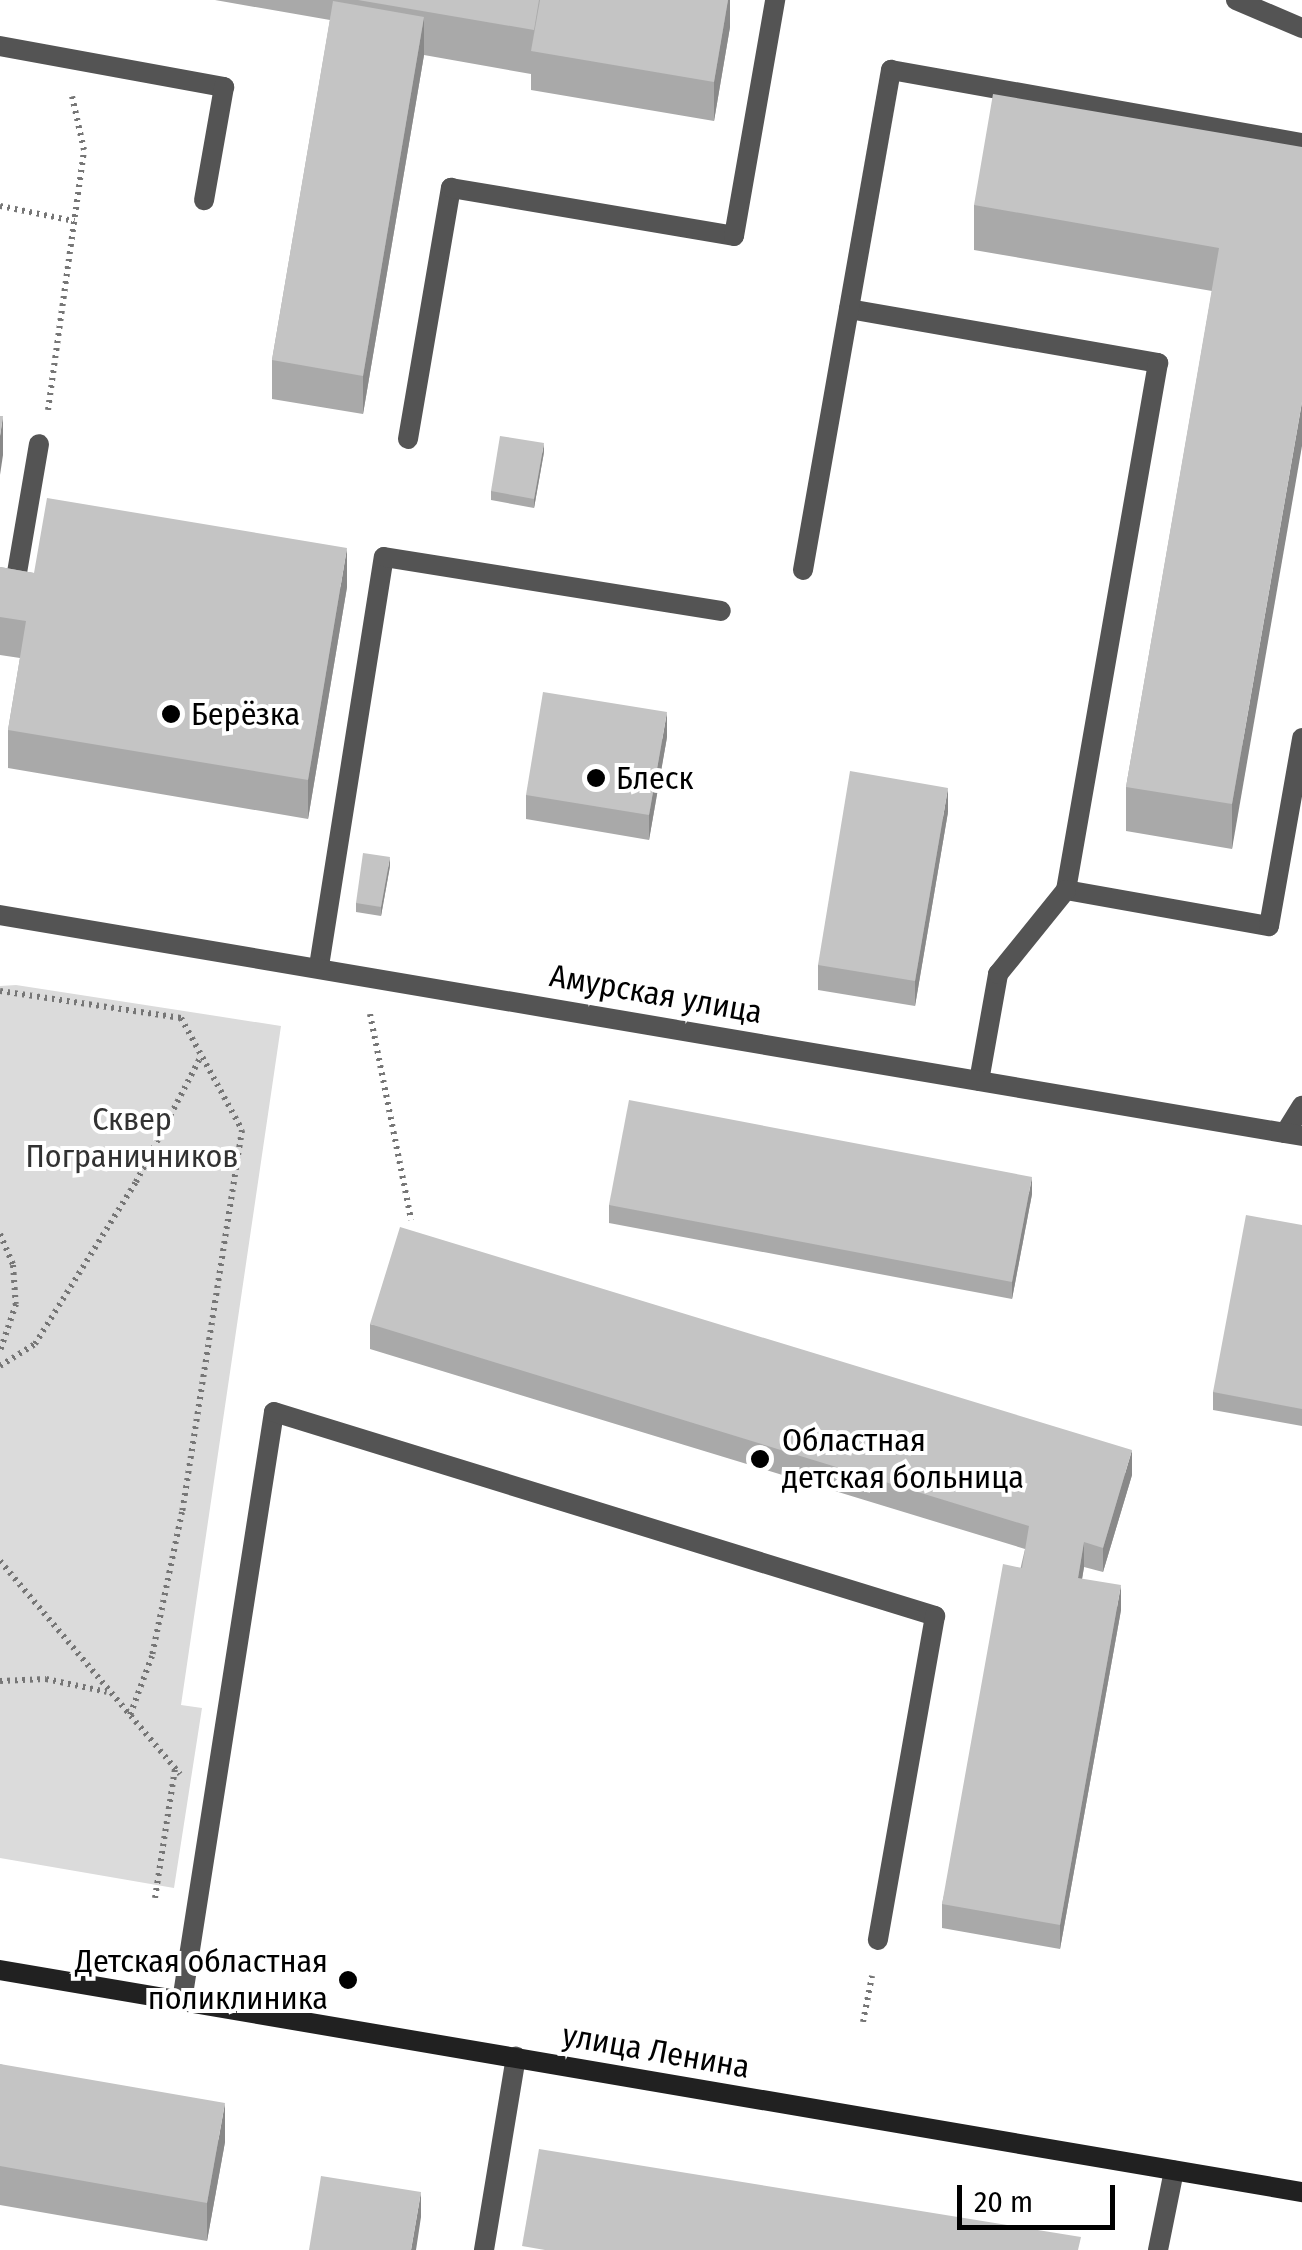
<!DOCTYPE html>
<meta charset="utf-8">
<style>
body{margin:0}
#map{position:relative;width:1302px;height:2250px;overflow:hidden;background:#fff;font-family:"Fira Sans Condensed",sans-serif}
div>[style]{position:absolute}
.green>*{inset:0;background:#dbdbdb}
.path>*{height:6px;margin-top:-3px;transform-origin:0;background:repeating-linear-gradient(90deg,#767676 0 2.5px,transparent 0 7.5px)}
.lane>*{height:20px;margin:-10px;padding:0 10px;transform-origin:10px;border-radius:10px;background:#545454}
.street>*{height:20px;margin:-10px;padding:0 10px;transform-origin:10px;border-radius:10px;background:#545454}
.secondary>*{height:20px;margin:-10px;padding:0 10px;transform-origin:10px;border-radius:10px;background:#212121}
.wall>*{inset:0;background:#a9a9a9}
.shaded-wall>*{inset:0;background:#898989}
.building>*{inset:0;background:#c4c4c4}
.dots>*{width:28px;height:28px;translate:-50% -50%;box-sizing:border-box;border:5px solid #fff;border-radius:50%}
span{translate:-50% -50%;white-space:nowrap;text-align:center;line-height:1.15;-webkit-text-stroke:8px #fff;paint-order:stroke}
.poi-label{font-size:32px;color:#000}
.left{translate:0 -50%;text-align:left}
.right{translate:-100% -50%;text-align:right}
.street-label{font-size:32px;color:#000}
.park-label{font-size:32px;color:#323232}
.scale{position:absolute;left:957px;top:2185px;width:158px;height:45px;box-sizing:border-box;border:5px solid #000;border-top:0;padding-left:12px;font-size:30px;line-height:35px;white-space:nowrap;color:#000;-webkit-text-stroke:8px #fff;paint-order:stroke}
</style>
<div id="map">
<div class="green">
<i style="clip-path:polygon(16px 985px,281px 1026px,181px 1705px,202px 1708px,174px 1888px,0 1858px,0 986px)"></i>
</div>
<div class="path">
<i style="left:0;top:206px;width:76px;rotate:11.5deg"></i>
<i style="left:48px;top:410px;width:262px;rotate:-82.1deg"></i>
<i style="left:84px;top:150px;width:55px;rotate:-102.5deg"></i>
<i style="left:0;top:991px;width:183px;rotate:8.5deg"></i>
<i style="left:181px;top:1018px;width:128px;rotate:61.4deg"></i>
<i style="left:242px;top:1130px;width:387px;rotate:98.9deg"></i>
<i style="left:182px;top:1512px;width:147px;rotate:101.8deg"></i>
<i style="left:152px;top:1656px;width:66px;rotate:110.4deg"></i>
<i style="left:370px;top:1014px;width:210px;rotate:78.7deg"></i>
<i style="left:0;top:1234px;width:34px;rotate:67deg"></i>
<i style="left:13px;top:1265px;width:39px;rotate:86deg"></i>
<i style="left:16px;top:1304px;width:50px;rotate:108.8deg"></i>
<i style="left:0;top:1366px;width:41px;rotate:-32.2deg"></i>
<i style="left:35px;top:1344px;width:191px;rotate:-58.1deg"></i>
<i style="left:136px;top:1182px;width:142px;rotate:-62.7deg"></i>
<i style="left:0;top:1561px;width:279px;rotate:49.8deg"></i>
<i style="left:0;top:1681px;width:46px;rotate:-2.5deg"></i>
<i style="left:46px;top:1679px;width:62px;rotate:12deg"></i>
<i style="left:155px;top:1898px;width:131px;rotate:-81.2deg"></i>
<i style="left:863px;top:2022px;width:47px;rotate:-78.9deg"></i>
</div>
<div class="lane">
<i style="left:0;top:46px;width:228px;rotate:10.4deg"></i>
<i style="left:224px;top:87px;width:115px;rotate:100deg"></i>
<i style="left:849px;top:309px;width:314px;rotate:9.9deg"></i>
<i style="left:1158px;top:363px;width:535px;rotate:99.9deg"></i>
<i style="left:1066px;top:890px;width:206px;rotate:10.1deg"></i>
<i style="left:1269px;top:926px;width:191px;rotate:-80deg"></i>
<i style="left:408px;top:439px;width:255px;rotate:-80.3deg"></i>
<i style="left:451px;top:188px;width:287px;rotate:9.6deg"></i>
<i style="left:734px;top:236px;width:240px;rotate:-80.1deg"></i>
<i style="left:803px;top:570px;width:508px;rotate:-80.02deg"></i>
<i style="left:891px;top:70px;width:417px;rotate:10.1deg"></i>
<i style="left:13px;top:596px;width:154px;rotate:-80.3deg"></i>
<i style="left:319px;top:966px;width:414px;rotate:-81deg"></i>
<i style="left:384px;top:557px;width:341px;rotate:9.1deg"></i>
<i style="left:979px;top:1081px;width:109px;rotate:-79.9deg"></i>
<i style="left:998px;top:974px;width:108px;rotate:-51deg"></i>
<i style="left:1285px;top:1133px;width:32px;rotate:-58deg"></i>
<i style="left:182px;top:2001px;width:596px;rotate:-81.12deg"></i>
<i style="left:274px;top:1412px;width:692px;rotate:17.15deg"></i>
<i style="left:935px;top:1616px;width:329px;rotate:100deg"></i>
<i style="left:484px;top:2250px;width:196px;rotate:-80.6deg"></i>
</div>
<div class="street">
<i style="left:1236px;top:0;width:72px;rotate:23deg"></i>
<i style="left:0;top:915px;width:1321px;rotate:9.63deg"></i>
<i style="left:1158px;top:2250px;width:81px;rotate:-78.6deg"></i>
</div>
<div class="secondary">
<i style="left:0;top:1970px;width:1321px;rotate:9.68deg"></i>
</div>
<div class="wall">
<i style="clip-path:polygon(215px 0,730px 0,730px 27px,714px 121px,531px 90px,531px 74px,424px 55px,363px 414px,272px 399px,272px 360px,330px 20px)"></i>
<i style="clip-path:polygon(1302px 147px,1232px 849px,1126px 831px,1126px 787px,1212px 291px,974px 250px,974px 205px)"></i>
<i style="clip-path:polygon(544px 452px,534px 508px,491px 500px,491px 491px)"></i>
<i style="clip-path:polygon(0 567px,34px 573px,347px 587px,308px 819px,8px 768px,8px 730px,20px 658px,0 655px)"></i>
<i style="clip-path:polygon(667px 737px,649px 840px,526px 819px,526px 795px)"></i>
<i style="clip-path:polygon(948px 812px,915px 1006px,818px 990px,818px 965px)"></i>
<i style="clip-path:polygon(390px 866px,381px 916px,356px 912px,356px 903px)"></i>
<i style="clip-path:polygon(1032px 1194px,1012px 1299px,609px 1223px,609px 1205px)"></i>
<i style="clip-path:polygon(1302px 1225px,1302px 1426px,1213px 1410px,1213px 1392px)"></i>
<i style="clip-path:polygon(370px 1324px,1132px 1475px,1103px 1572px,1084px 1567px,1082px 1579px,1121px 1610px,1060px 1949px,942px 1928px,942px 1904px,1025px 1549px,370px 1349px)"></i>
<i style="clip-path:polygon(0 2064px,225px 2142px,207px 2241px,0 2205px)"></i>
</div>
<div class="shaded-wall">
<i style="clip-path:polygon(728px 0,730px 0,730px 27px,714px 121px,714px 82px)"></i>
<i style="clip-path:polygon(424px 17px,424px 55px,363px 414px,363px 376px)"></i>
<i style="clip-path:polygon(1302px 402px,1302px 446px,1232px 849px,1232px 804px)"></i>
<i style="clip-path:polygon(3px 416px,3px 455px,0 475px,0 436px)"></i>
<i style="clip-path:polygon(544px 443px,544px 452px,534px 508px,534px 499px)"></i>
<i style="clip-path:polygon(347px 548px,347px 587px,308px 819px,308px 780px)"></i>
<i style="clip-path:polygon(667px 712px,667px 737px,649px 840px,649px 815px)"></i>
<i style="clip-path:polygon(948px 788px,948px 812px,915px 1006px,915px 981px)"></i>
<i style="clip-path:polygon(390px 857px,390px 866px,381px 916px,381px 907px)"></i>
<i style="clip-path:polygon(1032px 1177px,1032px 1194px,1012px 1299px,1012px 1282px)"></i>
<i style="clip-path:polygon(1132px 1450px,1132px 1475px,1103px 1572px,1103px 1548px)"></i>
<i style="clip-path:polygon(1084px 1542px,1084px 1567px,1078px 1603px,1078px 1578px)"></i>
<i style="clip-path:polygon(1121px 1585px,1121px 1610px,1060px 1949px,1060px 1925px)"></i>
<i style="clip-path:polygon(225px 2103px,225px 2142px,207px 2241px,207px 2203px)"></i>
<i style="clip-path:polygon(421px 2192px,421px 2217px,416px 2250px,411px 2250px)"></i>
</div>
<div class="building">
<i style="clip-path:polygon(358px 0,539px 0,534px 30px)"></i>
<i style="clip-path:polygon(540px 0,728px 0,714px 82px,531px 51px)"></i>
<i style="clip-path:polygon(333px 1px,424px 17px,363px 376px,272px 360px)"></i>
<i style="clip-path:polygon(993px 94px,1302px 147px,1302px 402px,1232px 804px,1126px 787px,1219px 248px,974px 205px)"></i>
<i style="clip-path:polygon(0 416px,3px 416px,0 436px)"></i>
<i style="clip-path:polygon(500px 436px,544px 443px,534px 499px,491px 491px)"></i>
<i style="clip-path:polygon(47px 498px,347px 548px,308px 780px,8px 730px,26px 621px,0 617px,0 567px,34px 573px)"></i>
<i style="clip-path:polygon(543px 692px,667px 712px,649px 815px,526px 795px)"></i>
<i style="clip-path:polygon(850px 771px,948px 788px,915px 981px,818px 965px)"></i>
<i style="clip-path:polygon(363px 853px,390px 857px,381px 907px,356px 903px)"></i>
<i style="clip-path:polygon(629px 1100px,1032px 1177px,1012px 1282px,609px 1205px)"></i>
<i style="clip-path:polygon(1246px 1215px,1302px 1225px,1302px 1409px,1213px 1392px)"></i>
<i style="clip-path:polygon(400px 1227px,1132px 1450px,1103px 1548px,1084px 1542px,1078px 1578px,1121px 1585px,1060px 1925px,942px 1904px,1003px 1564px,1022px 1568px,1029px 1526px,370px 1324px)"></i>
<i style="clip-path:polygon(0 2064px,225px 2103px,207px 2203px,0 2166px)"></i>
<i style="clip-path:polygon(539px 2149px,1081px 2237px,1078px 2250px,545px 2250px,522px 2246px)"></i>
<i style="clip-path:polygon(321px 2176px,421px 2192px,411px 2250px,309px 2250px)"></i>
</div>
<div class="dots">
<i style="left:171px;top:714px;background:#000"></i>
<i style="left:596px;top:778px;background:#000"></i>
<i style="left:760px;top:1459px;background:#000"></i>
<i style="left:348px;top:1980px;background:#000"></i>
</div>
<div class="poi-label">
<span class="left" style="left:191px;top:714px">Берёзка</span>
<span class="left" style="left:616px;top:778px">Блеск</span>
<span class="left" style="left:782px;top:1459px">Областная<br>детская больница</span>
<span class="right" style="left:328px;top:1980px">Детская областная<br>поликлиника</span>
</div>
<div class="street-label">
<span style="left:656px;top:994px;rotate:10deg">Амурская улица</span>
<span style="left:656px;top:2051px;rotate:10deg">улица Ленина</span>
</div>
<div class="park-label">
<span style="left:132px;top:1138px">Сквер<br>Пограничников</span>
</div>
<div class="scale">20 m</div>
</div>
